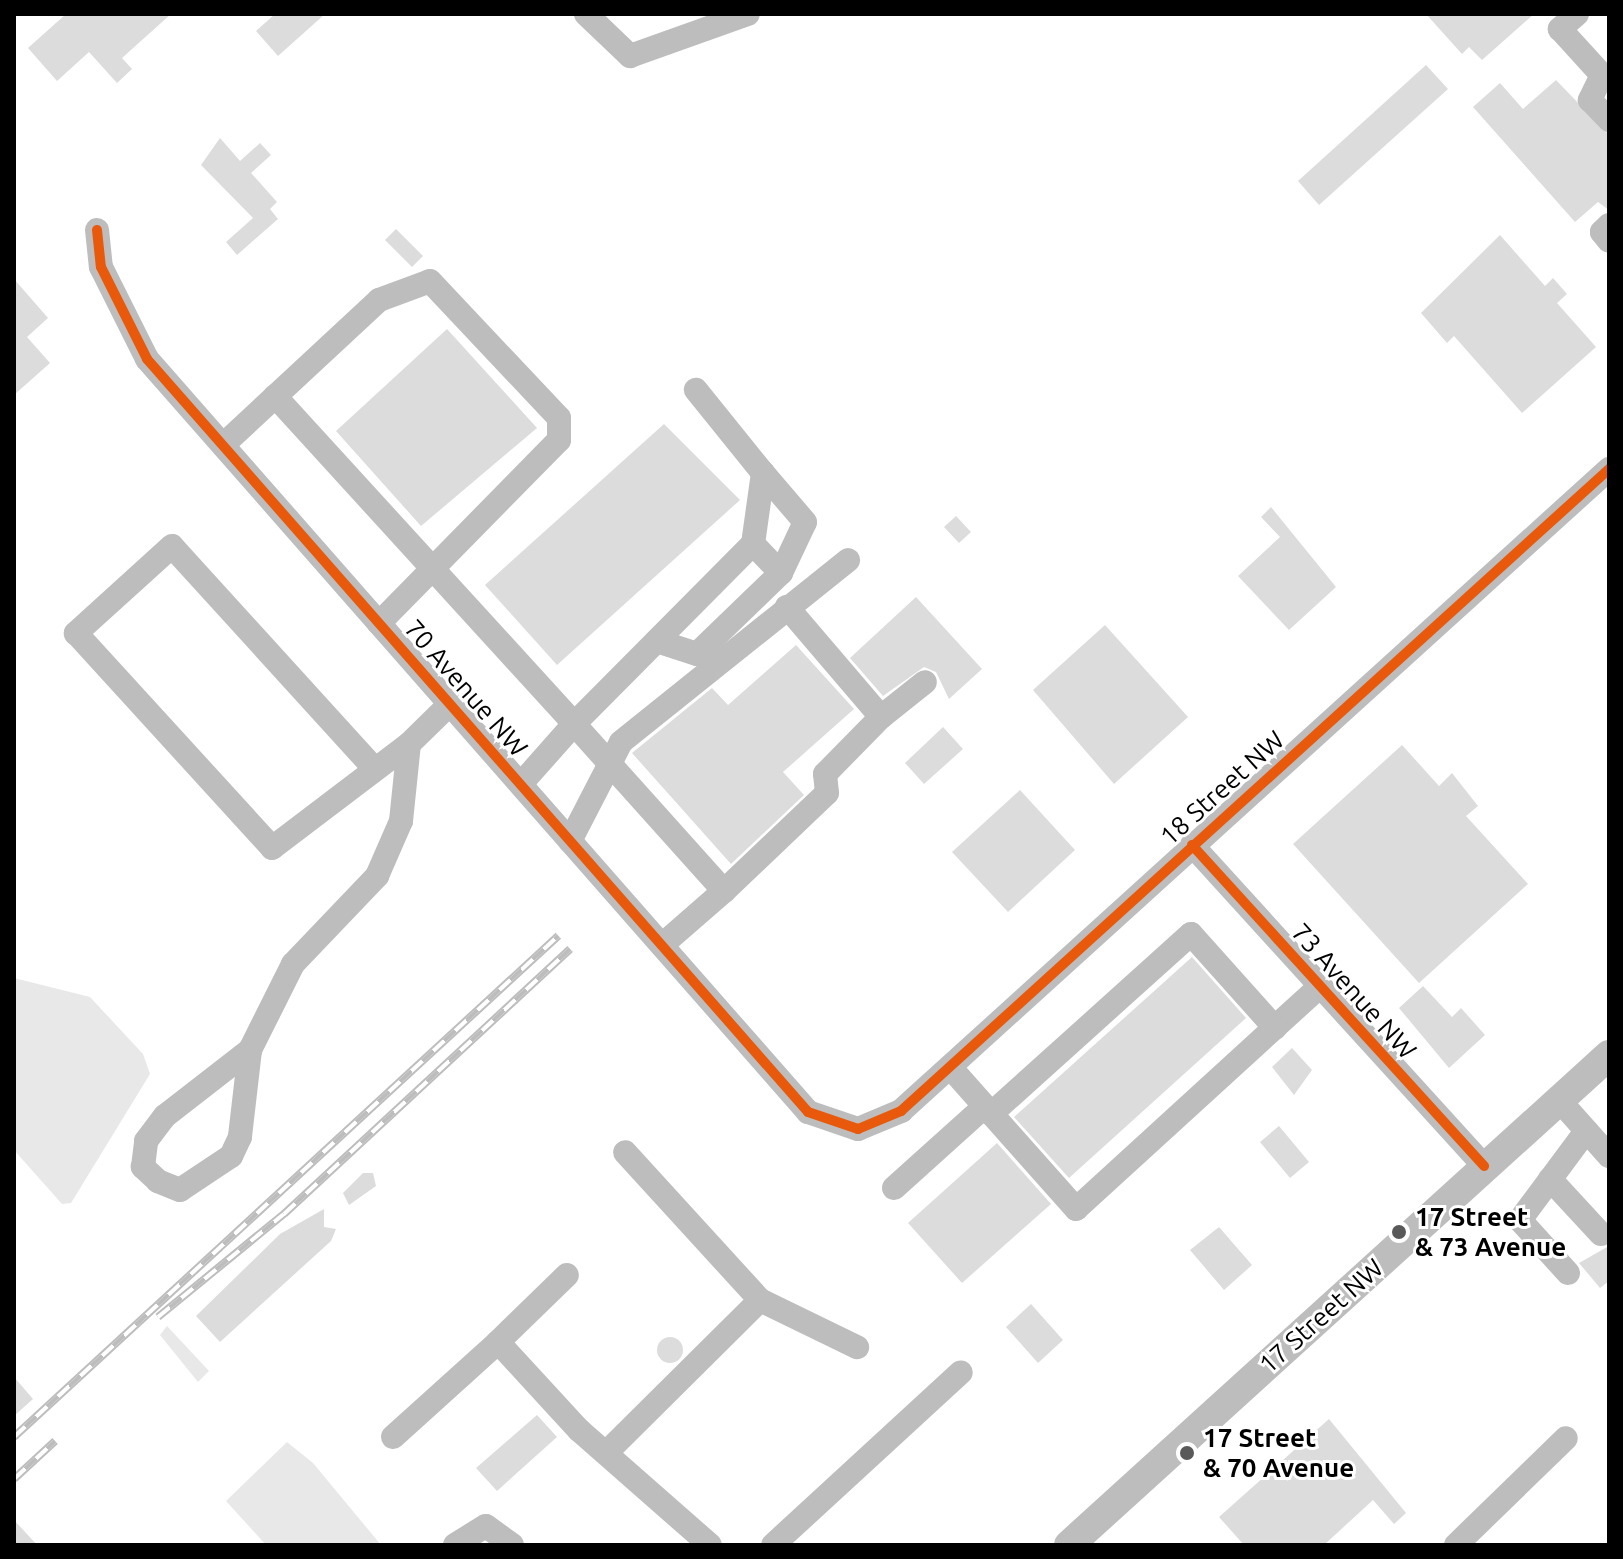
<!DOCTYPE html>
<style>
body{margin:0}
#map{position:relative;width:1623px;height:1559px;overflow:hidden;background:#fff;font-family:Ubuntu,sans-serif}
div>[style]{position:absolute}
.green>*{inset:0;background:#e8e8e8}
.building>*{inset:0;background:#dcdcdc}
.round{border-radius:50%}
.minor>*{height:24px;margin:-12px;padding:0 12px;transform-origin:12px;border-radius:12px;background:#bdbdbd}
.major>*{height:30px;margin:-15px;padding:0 15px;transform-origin:15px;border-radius:15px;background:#bdbdbd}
.rail>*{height:8px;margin-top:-4px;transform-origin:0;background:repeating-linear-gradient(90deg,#fff 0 15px,#bdbdbd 0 30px);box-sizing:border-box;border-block:2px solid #bdbdbd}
.cycleway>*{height:10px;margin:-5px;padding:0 5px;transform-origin:5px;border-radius:5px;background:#e8590c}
.dots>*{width:22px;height:22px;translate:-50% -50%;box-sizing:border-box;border:4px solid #fff;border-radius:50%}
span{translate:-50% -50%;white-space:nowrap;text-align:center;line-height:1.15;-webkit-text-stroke:6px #fff;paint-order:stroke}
.street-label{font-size:26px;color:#000}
.poi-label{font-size:26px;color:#000;font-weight:700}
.left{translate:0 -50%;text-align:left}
.frame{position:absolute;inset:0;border:16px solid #000;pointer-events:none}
</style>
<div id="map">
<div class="green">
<i style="clip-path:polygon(14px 978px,90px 997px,143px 1054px,150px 1074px,71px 1203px,62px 1204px,14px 1150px)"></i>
<i style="clip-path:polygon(167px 1326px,209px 1371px,198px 1382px,160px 1335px)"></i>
<i style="clip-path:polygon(287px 1442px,313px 1463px,381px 1545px,266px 1545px,226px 1501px)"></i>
</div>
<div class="building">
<i style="clip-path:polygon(66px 14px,171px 14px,122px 58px,132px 69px,117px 83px,89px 52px,57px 81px,28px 48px)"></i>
<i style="clip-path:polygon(275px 14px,325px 14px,278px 56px,256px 31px)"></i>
<i style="clip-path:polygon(1426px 14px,1534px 14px,1482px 60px,1469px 47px,1462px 54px)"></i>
<i style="clip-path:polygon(1426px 65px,1448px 89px,1319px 205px,1298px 181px)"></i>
<i style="clip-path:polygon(1556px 80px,1609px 135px,1609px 210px,1598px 202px,1575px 222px,1473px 107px,1500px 83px,1523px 109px)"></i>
<i style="clip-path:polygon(220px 138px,240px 161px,260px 143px,271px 155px,251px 173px,277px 202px,270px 209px,278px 219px,237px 255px,226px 242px,253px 218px,201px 165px)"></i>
<i style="clip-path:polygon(396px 229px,423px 256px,412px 267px,385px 240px)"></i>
<i style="clip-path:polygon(1500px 235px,1545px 286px,1553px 278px,1567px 294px,1557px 303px,1596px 347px,1522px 413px,1454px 336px,1447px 343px,1421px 313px)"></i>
<i style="clip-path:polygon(14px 279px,48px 318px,27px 337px,50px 363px,14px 395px)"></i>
<i style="clip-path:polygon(447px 329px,537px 428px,421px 526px,336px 431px)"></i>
<i style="clip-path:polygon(664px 424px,740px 500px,557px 665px,485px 585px)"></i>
<i style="clip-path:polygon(1271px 507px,1336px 587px,1289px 630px,1238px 576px,1280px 537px,1261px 517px)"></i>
<i style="clip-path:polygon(956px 516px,971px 532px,959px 543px,944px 527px)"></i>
<i style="clip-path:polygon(916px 597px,982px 669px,949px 699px,936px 672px,924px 667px,883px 696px,850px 658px)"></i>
<i style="clip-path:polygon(1105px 625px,1188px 717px,1114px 784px,1033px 690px)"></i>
<i style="clip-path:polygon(796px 645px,854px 709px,783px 772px,804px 795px,731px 864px,632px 753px,712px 688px,728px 705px)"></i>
<i style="clip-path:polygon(943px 727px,963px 749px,924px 784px,905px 763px)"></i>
<i style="clip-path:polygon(1402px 745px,1439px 786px,1452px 773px,1478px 806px,1466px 816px,1528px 884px,1419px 983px,1293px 844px)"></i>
<i style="clip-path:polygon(1020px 790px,1075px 850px,1008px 912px,952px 852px)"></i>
<i style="clip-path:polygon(1192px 957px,1246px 1018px,1069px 1178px,1014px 1117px)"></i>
<i style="clip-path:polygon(1423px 986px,1452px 1017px,1461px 1008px,1485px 1035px,1449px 1068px,1399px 1008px)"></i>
<i style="clip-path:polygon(1292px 1048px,1312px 1070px,1294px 1095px,1272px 1067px)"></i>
<i style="clip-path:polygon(1279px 1126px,1309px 1162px,1290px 1178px,1260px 1142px)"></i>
<i style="clip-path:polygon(997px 1143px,1051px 1204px,962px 1283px,908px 1223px)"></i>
<i style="clip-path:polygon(363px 1173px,373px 1173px,376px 1186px,349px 1205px,343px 1193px)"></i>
<i style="clip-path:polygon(324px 1209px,324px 1227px,336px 1229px,331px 1241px,220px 1342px,196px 1316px,280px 1234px)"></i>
<i style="clip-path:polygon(1219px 1227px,1252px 1265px,1224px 1290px,1190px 1250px)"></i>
<i style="clip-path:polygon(1609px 1246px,1609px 1281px,1600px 1288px,1579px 1263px)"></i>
<i style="clip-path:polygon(1031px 1304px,1063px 1340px,1038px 1363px,1006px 1327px)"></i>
<i class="round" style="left:657px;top:1337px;width:26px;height:26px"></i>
<i style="clip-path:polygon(14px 1377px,33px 1399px,14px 1416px)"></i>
<i style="clip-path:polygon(537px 1415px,557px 1437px,497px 1491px,476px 1468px)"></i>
<i style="clip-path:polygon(1329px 1419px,1406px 1513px,1394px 1524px,1373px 1500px,1324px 1545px,1244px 1545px,1219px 1517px)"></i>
<i style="clip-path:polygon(14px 1520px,37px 1545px,14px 1545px)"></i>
</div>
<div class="minor">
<i style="left:586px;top:14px;width:61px;rotate:43.7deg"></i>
<i style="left:630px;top:56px;width:125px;rotate:-19.6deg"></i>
<i style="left:1577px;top:14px;width:23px;rotate:139deg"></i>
<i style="left:1560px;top:29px;width:62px;rotate:47.6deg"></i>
<i style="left:1602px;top:75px;width:28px;rotate:116deg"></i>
<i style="left:1590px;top:100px;width:28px;rotate:46deg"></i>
<i style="left:1609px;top:225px;width:10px;rotate:135deg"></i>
<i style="left:1602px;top:232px;width:11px;rotate:52deg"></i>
<i style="left:97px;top:230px;width:37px;rotate:84deg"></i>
<i style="left:101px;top:267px;width:103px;rotate:63.4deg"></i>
<i style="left:147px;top:359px;width:1002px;rotate:48.72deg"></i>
<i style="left:808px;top:1112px;width:53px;rotate:18.8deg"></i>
<i style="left:858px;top:1129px;width:47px;rotate:-22.7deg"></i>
<i style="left:901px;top:1111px;width:956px;rotate:-42.2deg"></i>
<i style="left:275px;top:396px;width:444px;rotate:47.6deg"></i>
<i style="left:574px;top:724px;width:80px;rotate:131.5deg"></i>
<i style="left:223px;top:445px;width:213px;rotate:-42.9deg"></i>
<i style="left:379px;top:300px;width:54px;rotate:-20.4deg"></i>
<i style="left:430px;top:281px;width:188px;rotate:46.7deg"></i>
<i style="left:559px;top:418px;width:22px;rotate:90deg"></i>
<i style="left:559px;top:440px;width:257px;rotate:134.5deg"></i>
<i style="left:753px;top:544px;width:40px;rotate:46deg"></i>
<i style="left:781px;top:573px;width:56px;rotate:-64.8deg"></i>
<i style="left:805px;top:522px;width:65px;rotate:-130.6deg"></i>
<i style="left:657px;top:641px;width:42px;rotate:18deg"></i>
<i style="left:697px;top:654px;width:117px;rotate:-44deg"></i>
<i style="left:881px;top:717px;width:56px;rotate:-38.5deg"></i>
<i style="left:372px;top:766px;width:297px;rotate:-132.3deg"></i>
<i style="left:172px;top:546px;width:130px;rotate:137.8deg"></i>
<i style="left:76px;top:633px;width:291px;rotate:47.6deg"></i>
<i style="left:272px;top:848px;width:172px;rotate:-37.2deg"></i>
<i style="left:570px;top:841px;width:111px;rotate:-62.7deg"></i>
<i style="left:621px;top:742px;width:291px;rotate:-38.7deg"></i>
<i style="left:1192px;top:845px;width:434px;rotate:47.7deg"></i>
<i style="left:724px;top:891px;width:142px;rotate:-43.6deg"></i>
<i style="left:827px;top:793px;width:19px;rotate:-96deg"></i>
<i style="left:825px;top:774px;width:80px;rotate:-45.5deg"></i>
<i style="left:881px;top:717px;width:145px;rotate:-130.5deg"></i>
<i style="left:662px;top:945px;width:82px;rotate:-41.1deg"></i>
<i style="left:724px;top:891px;width:224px;rotate:-131.9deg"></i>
<i style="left:574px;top:724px;width:254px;rotate:-45.2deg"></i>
<i style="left:753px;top:544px;width:72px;rotate:-82deg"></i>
<i style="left:763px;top:473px;width:107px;rotate:-128.9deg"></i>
<i style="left:250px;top:1050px;width:88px;rotate:96.6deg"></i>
<i style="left:240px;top:1137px;width:21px;rotate:115deg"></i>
<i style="left:231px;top:1156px;width:61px;rotate:146.3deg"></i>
<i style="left:180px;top:1190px;width:24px;rotate:-158deg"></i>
<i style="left:158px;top:1181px;width:21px;rotate:-137deg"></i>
<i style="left:143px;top:1167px;width:26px;rotate:-83deg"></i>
<i style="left:146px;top:1141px;width:31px;rotate:-53deg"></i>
<i style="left:165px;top:1116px;width:108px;rotate:-37.8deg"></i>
<i style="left:250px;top:1050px;width:96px;rotate:-63.4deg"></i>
<i style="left:293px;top:964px;width:122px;rotate:-46.3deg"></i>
<i style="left:377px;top:876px;width:60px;rotate:-66.4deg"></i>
<i style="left:401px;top:821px;width:77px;rotate:-84.1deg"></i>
<i style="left:409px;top:744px;width:57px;rotate:-44.3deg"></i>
<i style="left:950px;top:1067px;width:190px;rotate:48.4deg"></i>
<i style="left:1076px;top:1209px;width:331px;rotate:-42.4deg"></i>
<i style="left:1559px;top:1100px;width:75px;rotate:48.2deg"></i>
<i style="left:991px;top:1114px;width:269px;rotate:-42deg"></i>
<i style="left:1191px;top:934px;width:126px;rotate:48.2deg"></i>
<i style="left:1550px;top:1179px;width:75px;rotate:47.2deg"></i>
<i style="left:894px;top:1188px;width:122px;rotate:-42deg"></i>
<i style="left:1568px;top:1273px;width:72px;rotate:-132.2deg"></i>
<i style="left:1520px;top:1220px;width:111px;rotate:-53.4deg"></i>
<i style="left:760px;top:1300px;width:108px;rotate:25.9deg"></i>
<i style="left:498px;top:1342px;width:96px;rotate:-44.2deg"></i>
<i style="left:393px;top:1437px;width:142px;rotate:-42.1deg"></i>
<i style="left:498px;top:1342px;width:120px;rotate:47.4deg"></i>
<i style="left:579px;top:1430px;width:174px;rotate:41.3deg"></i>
<i style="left:609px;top:1450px;width:213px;rotate:-44.8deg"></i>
<i style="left:760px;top:1300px;width:200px;rotate:-132.4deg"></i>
<i style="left:455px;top:1545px;width:36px;rotate:-32deg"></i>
<i style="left:486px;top:1526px;width:32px;rotate:36deg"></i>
<i style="left:773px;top:1545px;width:255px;rotate:-42.6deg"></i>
<i style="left:1456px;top:1545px;width:153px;rotate:-44.2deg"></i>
</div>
<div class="major">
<i style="left:1069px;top:1545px;width:729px;rotate:-42.22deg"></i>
</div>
<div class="rail">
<i style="left:158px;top:1317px;width:163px;rotate:-39.3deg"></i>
<i style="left:284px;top:1214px;width:390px;rotate:-42.8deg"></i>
<i style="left:14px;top:1437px;width:740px;rotate:-42.64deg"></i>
<i style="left:14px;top:1479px;width:56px;rotate:-42.8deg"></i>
</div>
<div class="cycleway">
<i style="left:97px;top:230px;width:37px;rotate:84deg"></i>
<i style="left:101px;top:267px;width:103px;rotate:63.4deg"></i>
<i style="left:147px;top:359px;width:1002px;rotate:48.72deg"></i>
<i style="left:808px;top:1112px;width:53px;rotate:18.8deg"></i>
<i style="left:858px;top:1129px;width:47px;rotate:-22.7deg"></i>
<i style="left:901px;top:1111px;width:956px;rotate:-42.2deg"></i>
<i style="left:1192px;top:845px;width:434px;rotate:47.7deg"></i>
</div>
<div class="dots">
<i style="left:1399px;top:1232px;background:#595959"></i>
<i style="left:1187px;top:1453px;background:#595959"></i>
</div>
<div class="street-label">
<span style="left:466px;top:688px;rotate:49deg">70 Avenue NW</span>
<span style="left:1222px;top:788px;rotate:-42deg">18 Street NW</span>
<span style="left:1354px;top:991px;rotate:48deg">73 Avenue NW</span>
<span style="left:1321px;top:1316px;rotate:-42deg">17 Street NW</span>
</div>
<div class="poi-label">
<span class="left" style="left:1415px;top:1232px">17 Street<br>&amp; 73 Avenue</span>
<span class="left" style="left:1203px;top:1453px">17 Street<br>&amp; 70 Avenue</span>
</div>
<div class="frame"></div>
</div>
